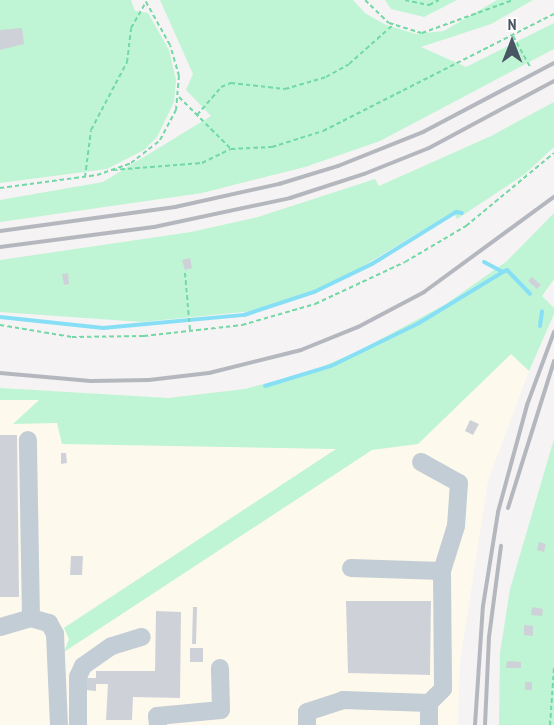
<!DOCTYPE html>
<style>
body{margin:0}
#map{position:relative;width:554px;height:725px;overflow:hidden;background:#f5f3f3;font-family:"PT Sans Narrow",sans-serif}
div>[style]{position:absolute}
.commercial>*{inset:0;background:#fef9ed}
.green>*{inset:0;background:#bff5d4}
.stream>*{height:4px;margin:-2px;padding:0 2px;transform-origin:2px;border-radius:2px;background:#87dff6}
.building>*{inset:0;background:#ced2d8}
.path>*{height:2px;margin-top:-1px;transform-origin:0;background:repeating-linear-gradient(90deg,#72d8a6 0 4.5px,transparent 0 7.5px)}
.minor>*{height:18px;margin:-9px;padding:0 9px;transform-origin:9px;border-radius:9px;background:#c2cdd5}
.rail>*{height:4px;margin:-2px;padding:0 2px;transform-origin:2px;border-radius:2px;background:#b4b8be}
span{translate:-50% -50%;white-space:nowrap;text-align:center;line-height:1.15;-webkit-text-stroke:6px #fff;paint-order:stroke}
.north{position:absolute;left:482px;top:12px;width:60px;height:60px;-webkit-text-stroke:4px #fff;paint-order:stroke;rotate:0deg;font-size:16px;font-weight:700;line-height:24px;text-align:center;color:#485663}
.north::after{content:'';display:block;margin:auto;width:21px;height:27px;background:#485663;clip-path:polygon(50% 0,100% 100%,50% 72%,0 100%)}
</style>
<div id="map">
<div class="commercial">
<i style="clip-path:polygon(511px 354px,529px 371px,488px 481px,460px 663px,458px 725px,0 725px,0 400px,40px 400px,171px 446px,337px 449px,64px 627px,69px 639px,65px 650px,403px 430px,418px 444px)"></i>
</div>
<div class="green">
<i style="clip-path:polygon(0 0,131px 0,135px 11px,148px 13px,169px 50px,176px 80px,174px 102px,157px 137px,144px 150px,107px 169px,0 183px)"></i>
<i style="clip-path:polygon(160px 0,353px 0,365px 13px,386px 25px,416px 34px,444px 31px,497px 0,533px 0,491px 24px,421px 47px,466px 67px,554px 23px,554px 49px,380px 141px,305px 167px,202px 193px,0 222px,0 200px,103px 182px,211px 116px,186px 90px,193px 74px)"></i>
<i style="clip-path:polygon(385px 0,457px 0,424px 17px,391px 9px)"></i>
<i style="clip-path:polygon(554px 102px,554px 147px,525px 174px,457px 219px,453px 212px,340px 280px,292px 300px,253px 311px,142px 322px,0 312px,0 260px,191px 232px,258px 217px,375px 179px,379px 186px,491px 136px)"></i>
<i style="clip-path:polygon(554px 213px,554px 279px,542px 296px,554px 308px,554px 314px,529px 371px,511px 354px,418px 444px,372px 450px,64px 652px,69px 639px,64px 628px,336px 449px,62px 444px,57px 423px,13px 424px,39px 400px,0 400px,0 388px,168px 398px,245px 389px,309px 372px,357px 352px,446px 304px,507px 261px)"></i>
<i style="clip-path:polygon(554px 439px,554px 725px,499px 725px,500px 653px,510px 589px)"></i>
</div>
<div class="stream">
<i style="left:484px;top:262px;width:21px;rotate:28deg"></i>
<i style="left:503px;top:272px;width:4px;rotate:-27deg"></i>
<i style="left:507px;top:270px;width:33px;rotate:46deg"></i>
<i style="left:0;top:317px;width:104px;rotate:6.1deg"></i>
<i style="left:103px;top:328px;width:142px;rotate:-5.3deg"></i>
<i style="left:244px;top:315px;width:74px;rotate:-18.2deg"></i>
<i style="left:314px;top:292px;width:64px;rotate:-25.8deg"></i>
<i style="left:372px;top:264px;width:99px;rotate:-31.8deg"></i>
<i style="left:456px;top:212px;width:6px;rotate:9deg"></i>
<i style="left:540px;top:326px;width:15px;rotate:-82deg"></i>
<i style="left:265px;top:386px;width:69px;rotate:-16.9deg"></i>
<i style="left:331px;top:366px;width:98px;rotate:-26deg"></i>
<i style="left:419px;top:323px;width:98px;rotate:-31.3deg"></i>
</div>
<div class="building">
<i style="clip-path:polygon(22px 28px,24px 44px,0 50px,0 30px)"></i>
<i style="clip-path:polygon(190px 258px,192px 268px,185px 270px,182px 260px)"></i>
<i style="clip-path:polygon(68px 273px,69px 284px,64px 285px,62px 274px)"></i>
<i style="clip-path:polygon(532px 277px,541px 285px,537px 289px,528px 281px)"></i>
<i style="clip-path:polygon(470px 420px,479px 424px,473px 435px,465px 431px)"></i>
<i style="clip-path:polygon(0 435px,17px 435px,19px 597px,0 597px)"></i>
<i style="clip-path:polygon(61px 453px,66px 453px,67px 463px,61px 464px)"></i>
<i style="clip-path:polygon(539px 542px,546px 544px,544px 552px,537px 550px)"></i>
<i style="clip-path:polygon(71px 556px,83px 556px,82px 575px,70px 575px)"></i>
<i style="clip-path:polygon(346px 601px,431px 601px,430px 675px,348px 673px)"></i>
<i style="clip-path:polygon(193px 607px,197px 607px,196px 644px,192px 644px)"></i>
<i style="clip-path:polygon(532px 607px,543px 609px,542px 616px,531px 615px)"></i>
<i style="clip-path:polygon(156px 611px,181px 612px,180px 698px,133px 697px,132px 720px,106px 720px,108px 684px,96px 684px,96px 691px,86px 690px,86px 678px,96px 678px,96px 671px,155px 671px)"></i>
<i style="clip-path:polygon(524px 625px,533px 626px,533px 636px,524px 635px)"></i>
<i style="clip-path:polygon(190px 648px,203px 648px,203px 662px,190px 662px)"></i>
<i style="clip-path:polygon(507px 661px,521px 662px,521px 668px,506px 668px)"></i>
<i style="clip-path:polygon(525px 682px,532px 682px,532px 690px,525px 690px)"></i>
</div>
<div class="path">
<i style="left:365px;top:0;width:33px;rotate:44deg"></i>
<i style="left:389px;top:23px;width:34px;rotate:17deg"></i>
<i style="left:422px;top:33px;width:97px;rotate:-19.9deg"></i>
<i style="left:405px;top:0;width:25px;rotate:12deg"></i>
<i style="left:429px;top:5px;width:11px;rotate:-27deg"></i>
<i style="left:513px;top:36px;width:37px;rotate:61deg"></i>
<i style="left:179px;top:97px;width:74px;rotate:45deg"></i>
<i style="left:231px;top:149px;width:41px;rotate:-2.8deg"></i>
<i style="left:272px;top:147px;width:53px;rotate:-17.4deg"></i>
<i style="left:323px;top:131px;width:259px;rotate:-26.9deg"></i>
<i style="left:197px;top:115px;width:37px;rotate:-49deg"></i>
<i style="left:221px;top:87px;width:11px;rotate:-22deg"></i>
<i style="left:231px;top:83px;width:54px;rotate:6.3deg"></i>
<i style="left:285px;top:89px;width:43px;rotate:-16.3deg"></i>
<i style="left:326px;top:77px;width:26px;rotate:-29deg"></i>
<i style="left:349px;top:64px;width:59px;rotate:-41.6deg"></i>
<i style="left:113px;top:170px;width:89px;rotate:-4.5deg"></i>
<i style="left:202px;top:163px;width:32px;rotate:-26deg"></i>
<i style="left:85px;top:177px;width:47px;rotate:-82.7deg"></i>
<i style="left:91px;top:130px;width:77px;rotate:-62.1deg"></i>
<i style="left:127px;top:62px;width:34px;rotate:-83deg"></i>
<i style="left:131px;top:28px;width:30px;rotate:-60deg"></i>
<i style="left:0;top:188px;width:98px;rotate:-7.6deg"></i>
<i style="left:97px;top:175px;width:36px;rotate:-19deg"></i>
<i style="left:131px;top:163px;width:37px;rotate:-38deg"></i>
<i style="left:160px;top:140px;width:34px;rotate:-62deg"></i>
<i style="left:176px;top:110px;width:34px;rotate:-85deg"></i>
<i style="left:179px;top:76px;width:32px;rotate:-106deg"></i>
<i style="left:170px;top:45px;width:51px;rotate:-119.1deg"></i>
<i style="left:185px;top:273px;width:57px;rotate:85deg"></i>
<i style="left:0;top:325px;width:73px;rotate:9.5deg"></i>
<i style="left:72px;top:337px;width:72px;rotate:-0.8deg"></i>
<i style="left:144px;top:336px;width:99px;rotate:-6.4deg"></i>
<i style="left:242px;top:325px;width:76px;rotate:-16deg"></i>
<i style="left:315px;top:304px;width:99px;rotate:-25deg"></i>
<i style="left:405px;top:262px;width:71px;rotate:-30.5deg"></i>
<i style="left:466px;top:226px;width:114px;rotate:-39.7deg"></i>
<i style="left:550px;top:725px;width:57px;rotate:-86deg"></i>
</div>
<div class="minor">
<i style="left:421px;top:462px;width:43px;rotate:28.9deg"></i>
<i style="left:459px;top:483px;width:43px;rotate:94deg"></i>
<i style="left:456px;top:526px;width:47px;rotate:107.3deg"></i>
<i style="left:442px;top:571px;width:118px;rotate:89.5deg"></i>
<i style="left:443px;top:689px;width:20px;rotate:135deg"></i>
<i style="left:351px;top:568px;width:91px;rotate:1.9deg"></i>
<i style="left:31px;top:618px;width:19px;rotate:16deg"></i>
<i style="left:49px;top:623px;width:13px;rotate:61deg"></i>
<i style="left:55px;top:634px;width:91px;rotate:87.5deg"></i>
<i style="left:0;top:627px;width:32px;rotate:-16deg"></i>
<i style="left:31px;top:618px;width:178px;rotate:-91deg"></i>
<i style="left:78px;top:725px;width:48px;rotate:-90deg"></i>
<i style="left:78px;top:677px;width:12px;rotate:-66deg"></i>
<i style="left:83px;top:666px;width:35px;rotate:-35deg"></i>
<i style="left:112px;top:646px;width:31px;rotate:-17deg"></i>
<i style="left:158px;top:725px;width:9px;rotate:-96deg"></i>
<i style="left:157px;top:716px;width:64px;rotate:-5.4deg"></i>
<i style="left:221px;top:710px;width:42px;rotate:-91.4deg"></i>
<i style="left:307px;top:725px;width:13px;rotate:-90deg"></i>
<i style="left:307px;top:712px;width:38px;rotate:-18deg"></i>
<i style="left:343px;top:700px;width:86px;rotate:2deg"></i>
<i style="left:429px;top:703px;width:22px;rotate:90deg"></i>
</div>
<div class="rail">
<i style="left:0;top:231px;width:177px;rotate:-7.8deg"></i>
<i style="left:175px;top:207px;width:107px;rotate:-12.5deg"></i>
<i style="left:279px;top:184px;width:62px;rotate:-17deg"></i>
<i style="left:338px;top:166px;width:92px;rotate:-21.8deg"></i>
<i style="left:423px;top:132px;width:148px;rotate:-27.8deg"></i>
<i style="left:0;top:247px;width:155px;rotate:-7.4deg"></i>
<i style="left:154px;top:227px;width:139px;rotate:-12deg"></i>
<i style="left:290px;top:198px;width:78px;rotate:-18deg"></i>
<i style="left:364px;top:174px;width:70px;rotate:-21.8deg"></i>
<i style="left:429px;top:148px;width:142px;rotate:-28.2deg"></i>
<i style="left:0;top:373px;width:91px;rotate:5deg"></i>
<i style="left:91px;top:381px;width:58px;rotate:-1deg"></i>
<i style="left:149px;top:380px;width:60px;rotate:-6.7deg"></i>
<i style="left:209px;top:373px;width:95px;rotate:-14deg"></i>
<i style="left:301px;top:350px;width:61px;rotate:-22deg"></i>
<i style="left:358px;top:327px;width:75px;rotate:-27.9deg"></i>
<i style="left:424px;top:292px;width:161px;rotate:-36.2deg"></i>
<i style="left:508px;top:508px;width:154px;rotate:-72.6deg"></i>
<i style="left:475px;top:725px;width:119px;rotate:-86.2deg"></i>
<i style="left:483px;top:606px;width:95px;rotate:-80.9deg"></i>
<i style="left:498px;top:512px;width:111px;rotate:-74.8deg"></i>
<i style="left:527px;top:405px;width:78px;rotate:-69.7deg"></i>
<i style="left:485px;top:725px;width:88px;rotate:-87.4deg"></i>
<i style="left:489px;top:637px;width:92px;rotate:-82.5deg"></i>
</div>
<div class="north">N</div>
</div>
